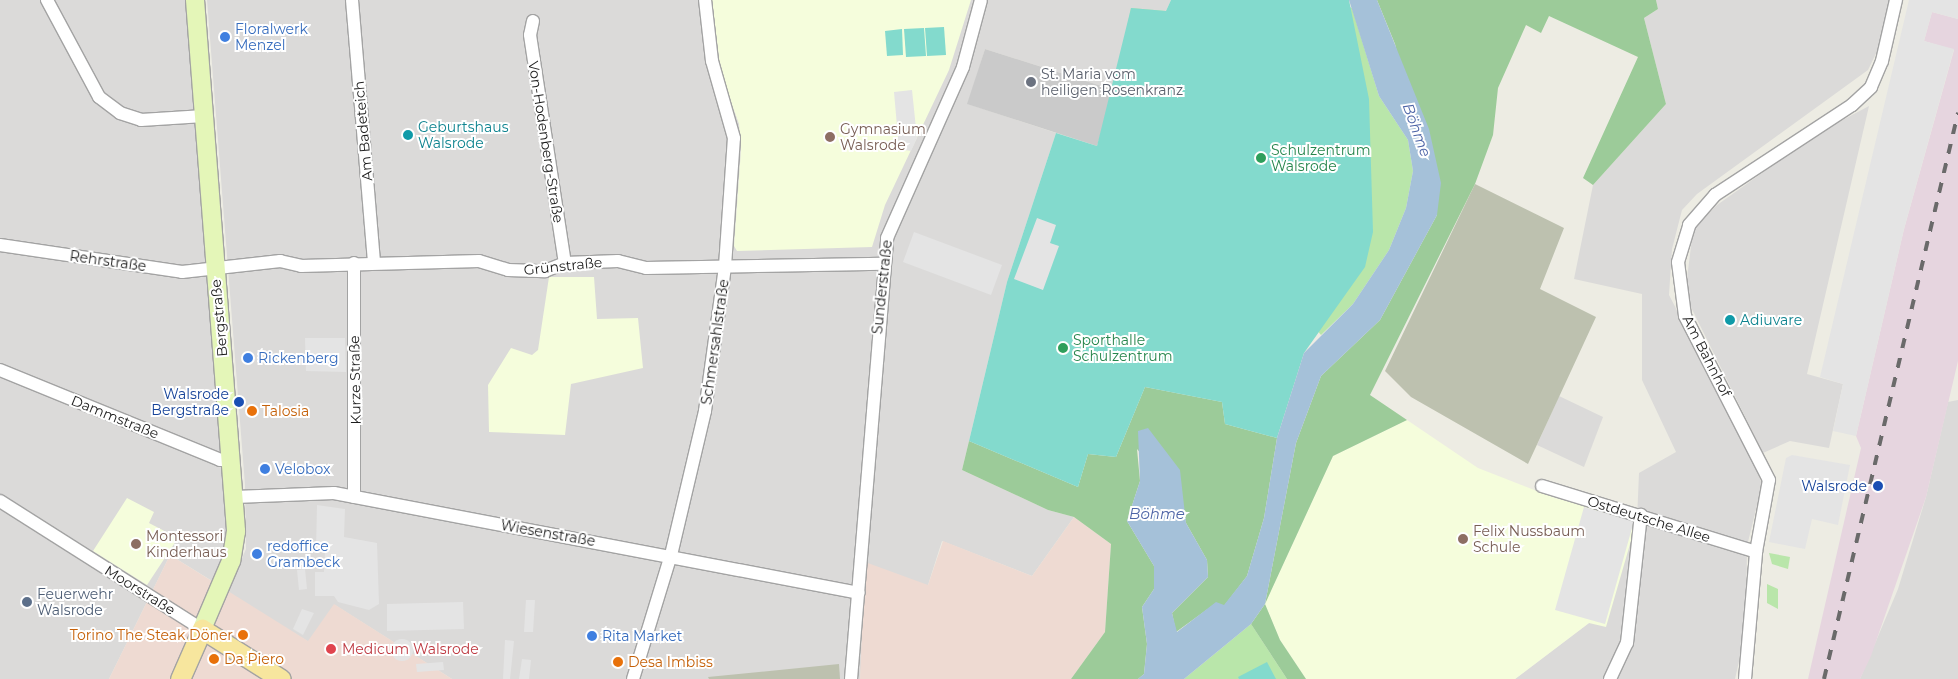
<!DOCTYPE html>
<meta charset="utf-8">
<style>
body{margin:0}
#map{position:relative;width:1958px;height:679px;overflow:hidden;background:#edece3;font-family:Montserrat,sans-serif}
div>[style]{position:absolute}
.residential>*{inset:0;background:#dbdad9}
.commercial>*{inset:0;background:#eedad2}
.industrial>*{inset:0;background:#e6d5df}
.education>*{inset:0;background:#f5fddc}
.religious>*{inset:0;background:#cacaca}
.construction>*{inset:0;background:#bdc1af}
.grass>*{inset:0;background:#b9e6aa}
.forest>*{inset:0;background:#9ccb99}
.pitch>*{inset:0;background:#83dacd}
.parking>*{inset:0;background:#e4e4e4}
.round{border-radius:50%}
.water>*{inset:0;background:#a5c1d9}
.roads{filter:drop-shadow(1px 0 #a3a3a3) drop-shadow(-1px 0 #a3a3a3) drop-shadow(0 1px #a3a3a3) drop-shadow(0 -1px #a3a3a3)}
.minor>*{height:12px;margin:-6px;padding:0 6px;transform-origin:6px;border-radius:6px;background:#fff}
.secondary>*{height:18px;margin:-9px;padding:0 9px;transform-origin:9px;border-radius:9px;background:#e4f6b8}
.primary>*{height:19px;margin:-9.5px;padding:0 9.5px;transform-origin:9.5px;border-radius:9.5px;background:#f7e69e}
.rail>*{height:4px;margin-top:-2px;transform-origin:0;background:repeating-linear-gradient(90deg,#6a6a6a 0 10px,transparent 0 20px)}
.dots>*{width:14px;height:14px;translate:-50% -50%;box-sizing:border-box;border:2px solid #fff;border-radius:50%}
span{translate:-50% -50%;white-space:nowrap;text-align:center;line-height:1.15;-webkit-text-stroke:4px #fff;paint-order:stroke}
.shop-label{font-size:14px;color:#366cbe}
.left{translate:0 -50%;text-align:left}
.worship-label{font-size:14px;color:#5b616d}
.culture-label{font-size:14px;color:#0d838f}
.education-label{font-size:14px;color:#785e54}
.street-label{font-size:14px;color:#1c1c1c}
.leisure-label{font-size:14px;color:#27864d}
.transit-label{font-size:14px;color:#164399}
.right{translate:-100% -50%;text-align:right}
.food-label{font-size:14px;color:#c56008}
.service-label{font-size:14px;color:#4e5e75}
.health-label{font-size:14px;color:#be3a42}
.water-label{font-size:15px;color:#4e65a7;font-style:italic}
</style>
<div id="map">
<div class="residential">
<i style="clip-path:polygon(0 0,189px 0,230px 525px,217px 584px,170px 555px,109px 679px,0 679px)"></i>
<i style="clip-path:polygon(207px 0,1171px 0,1166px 11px,1131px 9px,1114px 90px,985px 49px,968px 104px,1056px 133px,1007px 282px,962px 470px,1048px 510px,1074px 517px,1032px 576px,942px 541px,928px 585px,865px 624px,860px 679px,452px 679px,335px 605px,309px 642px,227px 593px,246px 549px,245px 485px)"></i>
<i style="clip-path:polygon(1656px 0,1891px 0,1882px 41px,1868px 70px,1697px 194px,1682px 210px,1672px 249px,1669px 295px,1752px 455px,1762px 485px,1747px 546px,1746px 630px,1735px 679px,1515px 679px,1589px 623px,1637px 520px,1639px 473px,1676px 452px,1642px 380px,1642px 294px,1574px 279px,1593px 185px,1666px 104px,1644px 18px,1658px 9px)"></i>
<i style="clip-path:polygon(1869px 106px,1807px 374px,1843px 384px,1829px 448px,1790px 441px,1763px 453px,1685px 295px,1693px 230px,1717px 205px,1820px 132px)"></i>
<i style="clip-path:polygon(1559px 396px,1603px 417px,1584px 467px,1537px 445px)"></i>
<i style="clip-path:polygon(1958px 400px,1958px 679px,1860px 679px,1898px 589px,1926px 497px,1948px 402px)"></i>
</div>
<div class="commercial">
<i style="clip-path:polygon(1074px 517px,1111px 544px,1105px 632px,1071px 679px,860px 679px,865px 562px,928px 585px,943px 541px,1032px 576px)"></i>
<i style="clip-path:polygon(170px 555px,308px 641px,334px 604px,452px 679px,109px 679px)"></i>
</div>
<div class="industrial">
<i style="clip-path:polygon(1932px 12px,1958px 19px,1958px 361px,1926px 497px,1871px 656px,1860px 679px,1808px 679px,1861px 448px,1856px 436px,1904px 229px,1954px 50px,1924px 41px)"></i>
</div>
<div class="education">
<i style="clip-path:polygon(712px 0,971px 0,949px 70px,885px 205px,872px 247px,737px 251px,734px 246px,741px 150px,739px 124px,721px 74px)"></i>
<i style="clip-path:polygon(549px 277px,594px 277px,597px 319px,638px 318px,643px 368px,571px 384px,565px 435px,489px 432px,488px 385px,511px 348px,532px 355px,538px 350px)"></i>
<i style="clip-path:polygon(1407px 420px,1478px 468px,1555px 498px,1637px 520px,1606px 627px,1589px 623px,1515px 679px,1306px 679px,1280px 640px,1265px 604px,1333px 456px)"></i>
<i style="clip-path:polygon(127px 498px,154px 512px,149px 523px,178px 538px,147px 585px,93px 551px)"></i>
</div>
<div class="religious">
<i style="clip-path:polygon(985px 49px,1114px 90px,1097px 146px,967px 104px)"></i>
</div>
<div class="construction">
<i style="clip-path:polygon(1475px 184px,1564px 228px,1540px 289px,1596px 317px,1528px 464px,1411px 397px,1385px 371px)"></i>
<i style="clip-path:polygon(839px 664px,840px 679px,709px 679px,708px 677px)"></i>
</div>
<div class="grass">
<i style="clip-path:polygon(1182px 0,1331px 0,1352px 8px,1379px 96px,1408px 140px,1413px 171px,1406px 208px,1389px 250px,1353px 304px,1321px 335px,1114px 90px,1131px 8px,1166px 11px)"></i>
<i style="clip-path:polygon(1769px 553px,1790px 557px,1788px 569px,1772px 564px)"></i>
<i style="clip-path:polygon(1767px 584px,1778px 589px,1778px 609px,1767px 603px)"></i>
<i style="clip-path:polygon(1251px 624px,1287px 679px,1184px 679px)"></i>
</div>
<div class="forest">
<i style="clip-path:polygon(1377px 0,1656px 0,1658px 9px,1644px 18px,1666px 104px,1593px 185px,1583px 178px,1638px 57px,1549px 16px,1541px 33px,1526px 25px,1498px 88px,1493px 135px,1475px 184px,1370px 395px,1407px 420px,1333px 456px,1265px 604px,1280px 640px,1306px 679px,1287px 679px,1251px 624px,1265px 604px,1296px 443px,1321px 376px,1380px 320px,1437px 215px,1395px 44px)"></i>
<i style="clip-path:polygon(1145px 387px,1222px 402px,1225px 424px,1277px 438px,1264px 518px,1247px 576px,1224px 606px,1216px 603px,1176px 632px,1172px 613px,1208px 577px,1207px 560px,1186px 523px,1182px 501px,1137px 449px,1140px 481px,1127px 521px,1154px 566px,1154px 589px,1142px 607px,1147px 644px,1144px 674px,1138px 679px,1071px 679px,1105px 632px,1111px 544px,1074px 517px,1048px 510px,962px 470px,969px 441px,1078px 487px,1088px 454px,1116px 457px)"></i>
</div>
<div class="pitch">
<i style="clip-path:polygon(1171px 0,1349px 0,1369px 99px,1373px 232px,1365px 267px,1304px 353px,1277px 438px,1225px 424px,1222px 402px,1145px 387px,1116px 457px,1088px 454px,1078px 487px,969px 441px,1007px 282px,1056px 133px,1097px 146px,1131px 8px,1166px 11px)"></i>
<i style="clip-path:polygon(944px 27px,946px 55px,927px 56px,925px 28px)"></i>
<i style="clip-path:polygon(924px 28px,926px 56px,906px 57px,904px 29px)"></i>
<i style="clip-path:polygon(902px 29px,903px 55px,887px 56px,885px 31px)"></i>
<i style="clip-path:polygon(1267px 662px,1276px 679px,1239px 679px,1238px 677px)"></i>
</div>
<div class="parking">
<i style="clip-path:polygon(1909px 0,1958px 0,1958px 19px,1932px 12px,1924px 41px,1954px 49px,1904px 229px,1856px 436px,1833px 431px,1843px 384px,1820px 377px)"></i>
<i style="clip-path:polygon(912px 90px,917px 138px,911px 151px,899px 149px,894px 92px)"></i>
<i style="clip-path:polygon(1037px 218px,1056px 225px,1050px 243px,1059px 246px,1043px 290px,1014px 279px)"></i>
<i style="clip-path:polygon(914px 232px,1002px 265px,991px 295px,903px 262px)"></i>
<i style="clip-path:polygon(305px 338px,345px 338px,346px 372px,306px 371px)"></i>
<i style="clip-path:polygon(1792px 455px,1850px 465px,1838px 525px,1812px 519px,1805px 549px,1769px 542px,1786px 458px)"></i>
<i style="clip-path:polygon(317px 505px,345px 509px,344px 537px,377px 543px,379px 604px,369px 610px,338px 602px,334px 596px,315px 596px,315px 572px,324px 572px,325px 551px,316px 551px)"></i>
<i style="clip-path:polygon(1584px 507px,1634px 521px,1605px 624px,1555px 610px)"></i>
<i style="clip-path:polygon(305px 569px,307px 589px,299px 590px,297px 570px)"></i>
<i style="clip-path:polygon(526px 600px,535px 600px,533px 632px,524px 632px)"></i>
<i style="clip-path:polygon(463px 602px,464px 629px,387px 631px,387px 604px)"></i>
<i style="clip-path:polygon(302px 609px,314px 613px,303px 635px,293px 629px)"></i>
<i class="round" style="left:391px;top:639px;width:22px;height:22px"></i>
<i style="clip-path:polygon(505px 640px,514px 641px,510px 679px,503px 679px)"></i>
<i style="clip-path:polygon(522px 659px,531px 660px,529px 679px,519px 679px)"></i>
<i style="clip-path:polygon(443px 662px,444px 670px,417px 672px,416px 664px)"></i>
</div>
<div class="water">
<i style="clip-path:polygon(1349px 0,1377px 0,1429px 129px,1441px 183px,1437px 215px,1380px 320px,1321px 376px,1296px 443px,1265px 604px,1251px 624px,1184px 679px,1138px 679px,1144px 674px,1147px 644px,1142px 607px,1154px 589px,1154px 566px,1127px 521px,1140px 481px,1138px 431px,1148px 428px,1180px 470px,1186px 523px,1207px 560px,1208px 577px,1172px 613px,1177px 632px,1216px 602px,1224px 605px,1247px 576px,1264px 518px,1277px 438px,1304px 353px,1353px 304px,1389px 250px,1406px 208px,1413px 171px,1408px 140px,1379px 96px)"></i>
</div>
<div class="roads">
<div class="minor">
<i style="left:47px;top:0;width:110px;rotate:61.8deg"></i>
<i style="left:99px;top:97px;width:26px;rotate:37deg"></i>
<i style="left:120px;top:113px;width:22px;rotate:18deg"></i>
<i style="left:141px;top:120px;width:63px;rotate:-3.6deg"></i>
<i style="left:352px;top:0;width:263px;rotate:85.2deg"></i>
<i style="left:533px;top:21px;width:14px;rotate:102deg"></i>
<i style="left:530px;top:35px;width:231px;rotate:81.3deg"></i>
<i style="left:0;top:245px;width:184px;rotate:8.4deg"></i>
<i style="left:182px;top:272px;width:99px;rotate:-6.4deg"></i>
<i style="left:280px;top:261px;width:22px;rotate:13deg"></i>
<i style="left:301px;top:266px;width:178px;rotate:-1.6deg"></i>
<i style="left:479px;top:261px;width:30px;rotate:17deg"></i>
<i style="left:508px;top:270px;width:37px;rotate:2deg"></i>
<i style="left:545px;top:271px;width:22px;rotate:-22deg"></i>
<i style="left:565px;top:263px;width:53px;rotate:-2.2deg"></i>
<i style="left:618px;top:261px;width:29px;rotate:14deg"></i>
<i style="left:646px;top:268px;width:237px;rotate:-1deg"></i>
<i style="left:0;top:370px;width:238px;rotate:22.2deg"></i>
<i style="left:220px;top:460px;width:11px"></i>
<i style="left:1542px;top:486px;width:224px;rotate:17.1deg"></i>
<i style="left:235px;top:497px;width:99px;rotate:-2.3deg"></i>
<i style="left:334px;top:493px;width:534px;rotate:10.78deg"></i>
<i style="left:354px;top:497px;width:234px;rotate:-90deg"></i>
<i style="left:0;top:501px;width:239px;rotate:32.4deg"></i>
<i style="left:633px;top:679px;width:130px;rotate:-73deg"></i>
<i style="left:671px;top:555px;width:148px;rotate:-76.7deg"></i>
<i style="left:705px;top:411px;width:146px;rotate:-82.1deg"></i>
<i style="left:725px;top:266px;width:128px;rotate:-86deg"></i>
<i style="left:734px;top:138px;width:80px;rotate:-105.9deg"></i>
<i style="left:712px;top:61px;width:61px;rotate:-96.5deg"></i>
<i style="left:851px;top:679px;width:442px;rotate:-85.3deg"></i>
<i style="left:887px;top:238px;width:187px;rotate:-66deg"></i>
<i style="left:963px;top:67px;width:69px;rotate:-75deg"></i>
<i style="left:1610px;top:679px;width:40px;rotate:-65deg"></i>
<i style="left:1627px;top:643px;width:129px;rotate:-83.8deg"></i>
<i style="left:1745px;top:679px;width:127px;rotate:-85deg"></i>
<i style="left:1756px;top:552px;width:73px;rotate:-79.8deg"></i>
<i style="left:1769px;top:480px;width:184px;rotate:-117.1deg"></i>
<i style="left:1685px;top:316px;width:54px;rotate:-97.4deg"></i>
<i style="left:1678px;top:262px;width:39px;rotate:-73deg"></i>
<i style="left:1689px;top:225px;width:40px;rotate:-49deg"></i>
<i style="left:1715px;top:195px;width:164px;rotate:-33.3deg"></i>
<i style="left:1852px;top:105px;width:26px;rotate:-43deg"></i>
<i style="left:1871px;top:87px;width:28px;rotate:-67deg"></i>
<i style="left:1882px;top:61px;width:63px;rotate:-77.1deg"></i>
</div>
<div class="secondary">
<i style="left:195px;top:0;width:533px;rotate:85.58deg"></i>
<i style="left:236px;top:531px;width:30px;rotate:99deg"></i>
<i style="left:231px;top:561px;width:74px;rotate:113.1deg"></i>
</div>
<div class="primary">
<i style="left:180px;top:679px;width:55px;rotate:-66.3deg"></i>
<i style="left:202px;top:629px;width:93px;rotate:32.3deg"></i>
</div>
</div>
<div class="rail">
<i style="left:1824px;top:679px;width:582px;rotate:-76.68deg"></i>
</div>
<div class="dots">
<i style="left:225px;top:37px;background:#3f7fe0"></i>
<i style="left:1031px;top:82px;background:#6b7280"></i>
<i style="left:408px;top:135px;background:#0f9aa8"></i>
<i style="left:830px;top:137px;background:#8d6e63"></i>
<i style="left:1261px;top:158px;background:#2e9e5b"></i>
<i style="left:1730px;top:320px;background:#0f9aa8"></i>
<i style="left:1063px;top:348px;background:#2e9e5b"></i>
<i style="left:248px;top:358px;background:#3f7fe0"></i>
<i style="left:239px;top:402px;background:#1a4fb4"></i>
<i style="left:252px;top:411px;background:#e8710a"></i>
<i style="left:265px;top:469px;background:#3f7fe0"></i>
<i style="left:1878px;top:486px;background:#1a4fb4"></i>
<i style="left:1463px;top:539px;background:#8d6e63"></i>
<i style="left:136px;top:544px;background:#8d6e63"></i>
<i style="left:257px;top:554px;background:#3f7fe0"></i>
<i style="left:27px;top:602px;background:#5c6f8a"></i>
<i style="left:243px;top:635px;background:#e8710a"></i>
<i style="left:592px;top:636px;background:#3f7fe0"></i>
<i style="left:331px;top:649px;background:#e0444e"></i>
<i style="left:214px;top:659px;background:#e8710a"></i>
<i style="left:618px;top:662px;background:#e8710a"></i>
</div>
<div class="shop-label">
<span class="left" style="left:235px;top:37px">Floralwerk<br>Menzel</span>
<span class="left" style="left:258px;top:358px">Rickenberg</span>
<span class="left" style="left:275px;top:469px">Velobox</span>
<span class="left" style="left:267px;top:554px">redoffice<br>Grambeck</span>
<span class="left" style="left:602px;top:636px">Rita Market</span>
</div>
<div class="worship-label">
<span class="left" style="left:1041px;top:82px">St. Maria vom<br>heiligen Rosenkranz</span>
</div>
<div class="culture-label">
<span class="left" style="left:418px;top:135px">Geburtshaus<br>Walsrode</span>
<span class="left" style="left:1740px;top:320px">Adiuvare</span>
</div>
<div class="education-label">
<span class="left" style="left:840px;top:137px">Gymnasium<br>Walsrode</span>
<span class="left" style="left:1473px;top:539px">Felix Nussbaum<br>Schule</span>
<span class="left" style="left:146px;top:544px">Montessori<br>Kinderhaus</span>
</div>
<div class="street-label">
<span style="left:363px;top:131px;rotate:-95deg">Am Badeteich</span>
<span style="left:546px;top:142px;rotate:81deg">Von-Hodenberg-Straße</span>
<span style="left:108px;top:261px;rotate:8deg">Rehrstraße</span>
<span style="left:563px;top:266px;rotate:-6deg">Grünstraße</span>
<span style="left:882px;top:287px;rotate:-84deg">Sunderstraße</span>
<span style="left:219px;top:318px;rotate:-95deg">Bergstraße</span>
<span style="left:715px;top:342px;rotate:-82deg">Schmersahlstraße</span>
<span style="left:1707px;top:356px;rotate:63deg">Am Bahnhof</span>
<span style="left:355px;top:380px;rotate:-91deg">Kurze Straße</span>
<span style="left:115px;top:417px;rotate:22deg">Dammstraße</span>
<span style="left:1649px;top:519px;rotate:17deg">Ostdeutsche Allee</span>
<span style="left:548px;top:533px;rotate:10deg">Wiesenstraße</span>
<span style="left:140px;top:590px;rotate:32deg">Moorstraße</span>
</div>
<div class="leisure-label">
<span class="left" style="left:1271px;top:158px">Schulzentrum<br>Walsrode</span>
<span class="left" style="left:1073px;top:348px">Sporthalle<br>Schulzentrum</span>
</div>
<div class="transit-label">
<span class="right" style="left:229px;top:402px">Walsrode<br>Bergstraße</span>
<span class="right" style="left:1867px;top:486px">Walsrode</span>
</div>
<div class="food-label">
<span class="left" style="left:262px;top:411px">Talosia</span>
<span class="right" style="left:233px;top:635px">Torino The Steak Döner</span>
<span class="left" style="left:224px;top:659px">Da Piero</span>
<span class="left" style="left:628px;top:662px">Desa Imbiss</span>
</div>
<div class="service-label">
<span class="left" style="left:37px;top:602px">Feuerwehr<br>Walsrode</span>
</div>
<div class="health-label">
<span class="left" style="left:342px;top:649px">Medicum Walsrode</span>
</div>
<div class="water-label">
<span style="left:1417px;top:130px;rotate:70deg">Böhme</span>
<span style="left:1157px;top:514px">Böhme</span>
</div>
</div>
